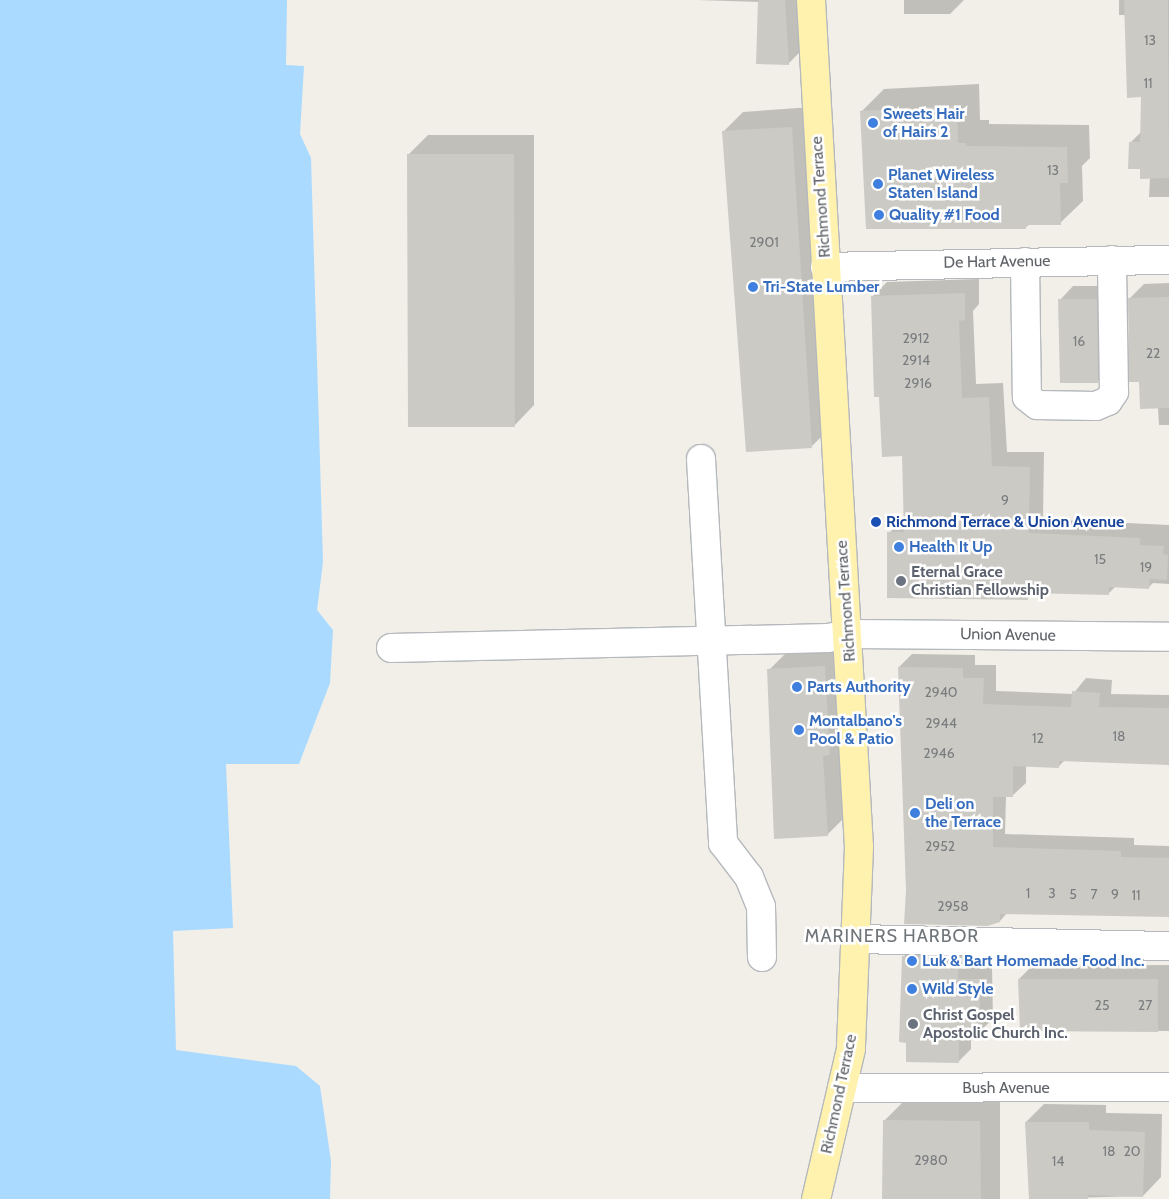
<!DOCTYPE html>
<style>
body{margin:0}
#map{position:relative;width:1169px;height:1199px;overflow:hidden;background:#f1efe8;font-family:Cabin,sans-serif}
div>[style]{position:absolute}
.water>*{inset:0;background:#aadaff}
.shadow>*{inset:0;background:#0003}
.building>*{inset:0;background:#cccac5}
.roads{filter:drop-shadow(1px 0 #b5b8bc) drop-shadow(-1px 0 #b5b8bc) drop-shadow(0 1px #b5b8bc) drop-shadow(0 -1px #b5b8bc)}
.minor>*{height:28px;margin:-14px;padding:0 14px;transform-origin:14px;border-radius:14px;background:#fff}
.major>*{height:28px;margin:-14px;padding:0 14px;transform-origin:14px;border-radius:14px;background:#fff2af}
.dots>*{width:14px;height:14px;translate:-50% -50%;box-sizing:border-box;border:2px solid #fff;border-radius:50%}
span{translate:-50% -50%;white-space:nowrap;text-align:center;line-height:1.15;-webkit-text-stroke:5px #fff;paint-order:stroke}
.number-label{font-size:14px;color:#7a7d7f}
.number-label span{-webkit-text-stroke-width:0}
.shop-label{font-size:16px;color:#366cbe;font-weight:700}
.left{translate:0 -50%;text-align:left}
.street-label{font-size:16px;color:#5f6368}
.transit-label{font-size:16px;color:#164399;font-weight:700}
.worship-label{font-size:16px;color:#5b616d;font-weight:700}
.neighbourhood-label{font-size:18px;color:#70757a;letter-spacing:1px}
</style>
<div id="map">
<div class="water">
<i style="clip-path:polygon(0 0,287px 0,286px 65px,304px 66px,300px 134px,311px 158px,323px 562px,317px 610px,333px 630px,330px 683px,299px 764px,226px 764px,233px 928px,173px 931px,176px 1050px,296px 1066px,320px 1086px,331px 1161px,330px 1199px,0 1199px)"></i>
</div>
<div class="shadow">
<i style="clip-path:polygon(697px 0,805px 0,808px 44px,788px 64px,760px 2px)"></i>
<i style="clip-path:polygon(904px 0,964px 0,950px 14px,904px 14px)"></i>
<i style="clip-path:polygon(1119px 0,1169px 0,1169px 197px,1149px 197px,1150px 177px,1141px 168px,1130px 143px,1142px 131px,1142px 96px,1126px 15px,1119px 15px)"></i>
<i style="clip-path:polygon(979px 84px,980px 120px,989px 120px,989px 124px,1089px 125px,1090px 158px,1082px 166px,1083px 201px,1060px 223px,1030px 224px,1026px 227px,861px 112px,884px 89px)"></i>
<i style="clip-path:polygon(812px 107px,832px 426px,812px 446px,723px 132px,743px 112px)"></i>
<i style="clip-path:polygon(428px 135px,534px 135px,534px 405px,514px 426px,408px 155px)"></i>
<i style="clip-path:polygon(979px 279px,979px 304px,973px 311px,976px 384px,1003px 383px,1007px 452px,1044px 452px,1043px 519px,1169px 525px,1169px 584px,1153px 583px,1148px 588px,1116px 586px,1108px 594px,1035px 592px,1027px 599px,889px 533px,905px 518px,903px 455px,872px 297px,887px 282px)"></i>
<i style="clip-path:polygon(1169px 283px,1169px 425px,1159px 425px,1158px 408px,1140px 381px,1129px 299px,1144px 284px)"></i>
<i style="clip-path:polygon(1073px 286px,1110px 286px,1111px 368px,1098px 381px,1060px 300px)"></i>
<i style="clip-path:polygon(844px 646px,847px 815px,827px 835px,769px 670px,789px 650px)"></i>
<i style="clip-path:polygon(912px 654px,975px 655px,975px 665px,996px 665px,996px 691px,1073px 694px,1086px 678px,1112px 680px,1111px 694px,1169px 695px,1169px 764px,1065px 760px,1058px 767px,1026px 765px,1026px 783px,1012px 796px,1006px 796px,1005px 834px,1134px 838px,1134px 845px,1169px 846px,1169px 915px,1008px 912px,1000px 921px,907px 891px,899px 667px)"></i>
<i style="clip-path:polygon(916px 943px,971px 945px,970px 967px,992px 967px,993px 1019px,980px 1031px,971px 1031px,971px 1049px,958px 1062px,904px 956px)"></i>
<i style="clip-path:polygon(1169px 965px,1169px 1031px,1021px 1030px,1019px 979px,1032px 966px)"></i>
<i style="clip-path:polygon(904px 1101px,1000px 1101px,1000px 1199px,884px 1199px,884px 1121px)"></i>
<i style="clip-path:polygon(1044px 1104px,1106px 1105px,1106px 1113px,1162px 1114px,1161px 1177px,1143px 1196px,1030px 1199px,1026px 1122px)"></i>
</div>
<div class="building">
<i style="clip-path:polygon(758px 0,785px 0,789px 65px,756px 64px)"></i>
<i style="clip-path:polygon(1124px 0,1168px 0,1169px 178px,1140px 179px,1140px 169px,1128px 169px,1129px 142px,1140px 142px,1141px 97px,1127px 98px)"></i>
<i style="clip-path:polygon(957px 106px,958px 143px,966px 143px,966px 146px,1067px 147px,1068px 183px,1060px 183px,1061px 225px,1026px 225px,1026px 229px,866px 229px,860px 111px)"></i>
<i style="clip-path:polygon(792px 127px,812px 448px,746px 452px,722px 131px)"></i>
<i style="clip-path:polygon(407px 154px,514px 154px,515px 427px,408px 427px)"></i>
<i style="clip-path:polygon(965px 293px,965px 320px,959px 321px,962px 398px,989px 397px,992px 466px,1030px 467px,1029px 533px,1140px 538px,1140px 545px,1164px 546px,1163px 554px,1168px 555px,1167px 580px,1150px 579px,1149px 589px,1109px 587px,1109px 595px,1028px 593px,1028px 600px,887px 598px,887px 532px,904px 532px,902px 456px,882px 457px,879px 397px,874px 397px,871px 296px)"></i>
<i style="clip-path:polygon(1169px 297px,1169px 408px,1140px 409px,1139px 382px,1129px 382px,1128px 298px)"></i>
<i style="clip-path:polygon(1058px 299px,1097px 299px,1098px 383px,1060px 383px)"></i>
<i style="clip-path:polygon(825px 666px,830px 755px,823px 756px,828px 836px,774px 839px,767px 669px)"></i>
<i style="clip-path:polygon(898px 667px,963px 668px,963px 678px,984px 678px,983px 704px,1071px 707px,1072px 691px,1100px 693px,1099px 707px,1169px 708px,1169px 765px,1059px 761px,1059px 768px,1013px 766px,1013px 797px,993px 797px,993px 847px,1121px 851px,1121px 857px,1169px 858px,1169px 917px,1000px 914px,1000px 922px,987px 926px,904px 924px,906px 891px)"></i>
<i style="clip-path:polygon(902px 956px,959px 957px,958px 979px,980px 979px,980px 1032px,959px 1032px,959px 1063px,906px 1062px,906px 1043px,899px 1042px)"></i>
<i style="clip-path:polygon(1018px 979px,1158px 979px,1158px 1032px,1020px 1031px)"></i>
<i style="clip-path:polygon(883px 1120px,980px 1121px,981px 1199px,882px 1199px)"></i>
<i style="clip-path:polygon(1025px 1122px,1089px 1122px,1089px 1130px,1145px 1132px,1143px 1197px,1088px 1195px,1088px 1199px,1029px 1199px)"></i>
</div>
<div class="roads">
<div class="minor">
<i style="left:1025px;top:262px;width:135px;rotate:89.2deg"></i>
<i style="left:1027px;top:397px;width:13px;rotate:39deg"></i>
<i style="left:1037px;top:405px;width:59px;rotate:1deg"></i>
<i style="left:1096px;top:406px;width:13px;rotate:-23deg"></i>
<i style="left:1108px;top:401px;width:11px;rotate:-56deg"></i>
<i style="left:1114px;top:392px;width:132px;rotate:-90.9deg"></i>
<i style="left:825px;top:267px;width:344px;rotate:-1.2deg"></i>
<i style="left:701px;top:459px;width:385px;rotate:86.7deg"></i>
<i style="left:723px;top:843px;width:43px;rotate:52.6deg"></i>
<i style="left:749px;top:877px;width:31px;rotate:68deg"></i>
<i style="left:761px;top:906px;width:51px;rotate:88.9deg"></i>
<i style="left:391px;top:648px;width:360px;rotate:-1.3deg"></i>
<i style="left:751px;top:640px;width:77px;rotate:-1.5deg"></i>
<i style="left:828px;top:638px;width:20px;rotate:-11deg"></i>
<i style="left:848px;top:634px;width:321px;rotate:0.5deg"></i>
<i style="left:857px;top:939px;width:312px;rotate:1.3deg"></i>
<i style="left:842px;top:1088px;width:327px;rotate:-0.2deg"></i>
</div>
<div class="major">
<i style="left:811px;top:0;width:848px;rotate:86.76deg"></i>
<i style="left:859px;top:847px;width:202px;rotate:92.3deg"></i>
<i style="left:851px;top:1049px;width:154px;rotate:103.1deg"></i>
</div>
</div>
<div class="dots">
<i style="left:873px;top:123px;background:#3f7fe0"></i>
<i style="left:878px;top:184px;background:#3f7fe0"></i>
<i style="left:879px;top:215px;background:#3f7fe0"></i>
<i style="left:753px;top:287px;background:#3f7fe0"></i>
<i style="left:876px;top:522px;background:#1a4fb4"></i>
<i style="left:899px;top:547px;background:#3f7fe0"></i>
<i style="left:901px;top:581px;background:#6b7280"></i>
<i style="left:797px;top:687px;background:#3f7fe0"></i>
<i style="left:799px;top:730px;background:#3f7fe0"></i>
<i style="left:915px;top:813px;background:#3f7fe0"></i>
<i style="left:912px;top:961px;background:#3f7fe0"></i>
<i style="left:912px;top:989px;background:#3f7fe0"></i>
<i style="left:913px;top:1024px;background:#6b7280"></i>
</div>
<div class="number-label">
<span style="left:1150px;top:40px">13</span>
<span style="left:1148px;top:83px">11</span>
<span style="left:1053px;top:170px">13</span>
<span style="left:764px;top:242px">2901</span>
<span style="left:916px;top:338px">2912</span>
<span style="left:1079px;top:341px">16</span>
<span style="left:1153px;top:353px">22</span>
<span style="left:916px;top:360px">2914</span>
<span style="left:918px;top:383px">2916</span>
<span style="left:1005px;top:500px">9</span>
<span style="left:1100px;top:559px">15</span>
<span style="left:1146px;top:567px">19</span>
<span style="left:941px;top:692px">2940</span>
<span style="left:941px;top:723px">2944</span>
<span style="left:1119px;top:736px">18</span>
<span style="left:1038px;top:738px">12</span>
<span style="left:939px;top:753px">2946</span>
<span style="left:940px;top:846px">2952</span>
<span style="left:1028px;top:893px">1</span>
<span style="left:1052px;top:893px">3</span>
<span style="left:1073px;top:894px">5</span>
<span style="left:1094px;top:894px">7</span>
<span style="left:1115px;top:894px">9</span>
<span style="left:1136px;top:895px">11</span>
<span style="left:953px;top:906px">2958</span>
<span style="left:1102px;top:1005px">25</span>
<span style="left:1145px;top:1005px">27</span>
<span style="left:1109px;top:1151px">18</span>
<span style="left:1132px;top:1151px">20</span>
<span style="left:931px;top:1160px">2980</span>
<span style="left:1058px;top:1161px">14</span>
</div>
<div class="shop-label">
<span class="left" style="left:883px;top:123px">Sweets Hair<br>of Hairs 2</span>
<span class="left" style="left:888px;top:184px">Planet Wireless<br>Staten Island</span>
<span class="left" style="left:889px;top:215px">Quality #1 Food</span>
<span class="left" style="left:763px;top:287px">Tri-State Lumber</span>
<span class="left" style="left:909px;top:547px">Health It Up</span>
<span class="left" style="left:807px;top:687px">Parts Authority</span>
<span class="left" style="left:809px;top:730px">Montalbano's<br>Pool &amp; Patio</span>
<span class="left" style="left:925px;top:813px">Deli on<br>the Terrace</span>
<span class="left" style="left:922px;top:961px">Luk &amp; Bart Homemade Food Inc.</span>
<span class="left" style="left:922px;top:989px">Wild Style</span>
</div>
<div class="street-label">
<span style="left:821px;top:197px;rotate:-94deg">Richmond Terrace</span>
<span style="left:997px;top:262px;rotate:-1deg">De Hart Avenue</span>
<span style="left:846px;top:601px;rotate:-94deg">Richmond Terrace</span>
<span style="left:1008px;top:635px;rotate:1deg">Union Avenue</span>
<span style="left:1006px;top:1088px">Bush Avenue</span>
<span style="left:839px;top:1094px;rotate:-78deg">Richmond Terrace</span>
</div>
<div class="transit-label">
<span class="left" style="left:886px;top:522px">Richmond Terrace &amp; Union Avenue</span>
</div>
<div class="worship-label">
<span class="left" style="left:911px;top:581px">Eternal Grace<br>Christian Fellowship</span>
<span class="left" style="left:923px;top:1024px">Christ Gospel<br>Apostolic Church Inc.</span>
</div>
<div class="neighbourhood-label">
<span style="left:892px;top:936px">MARINERS HARBOR</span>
</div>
</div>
